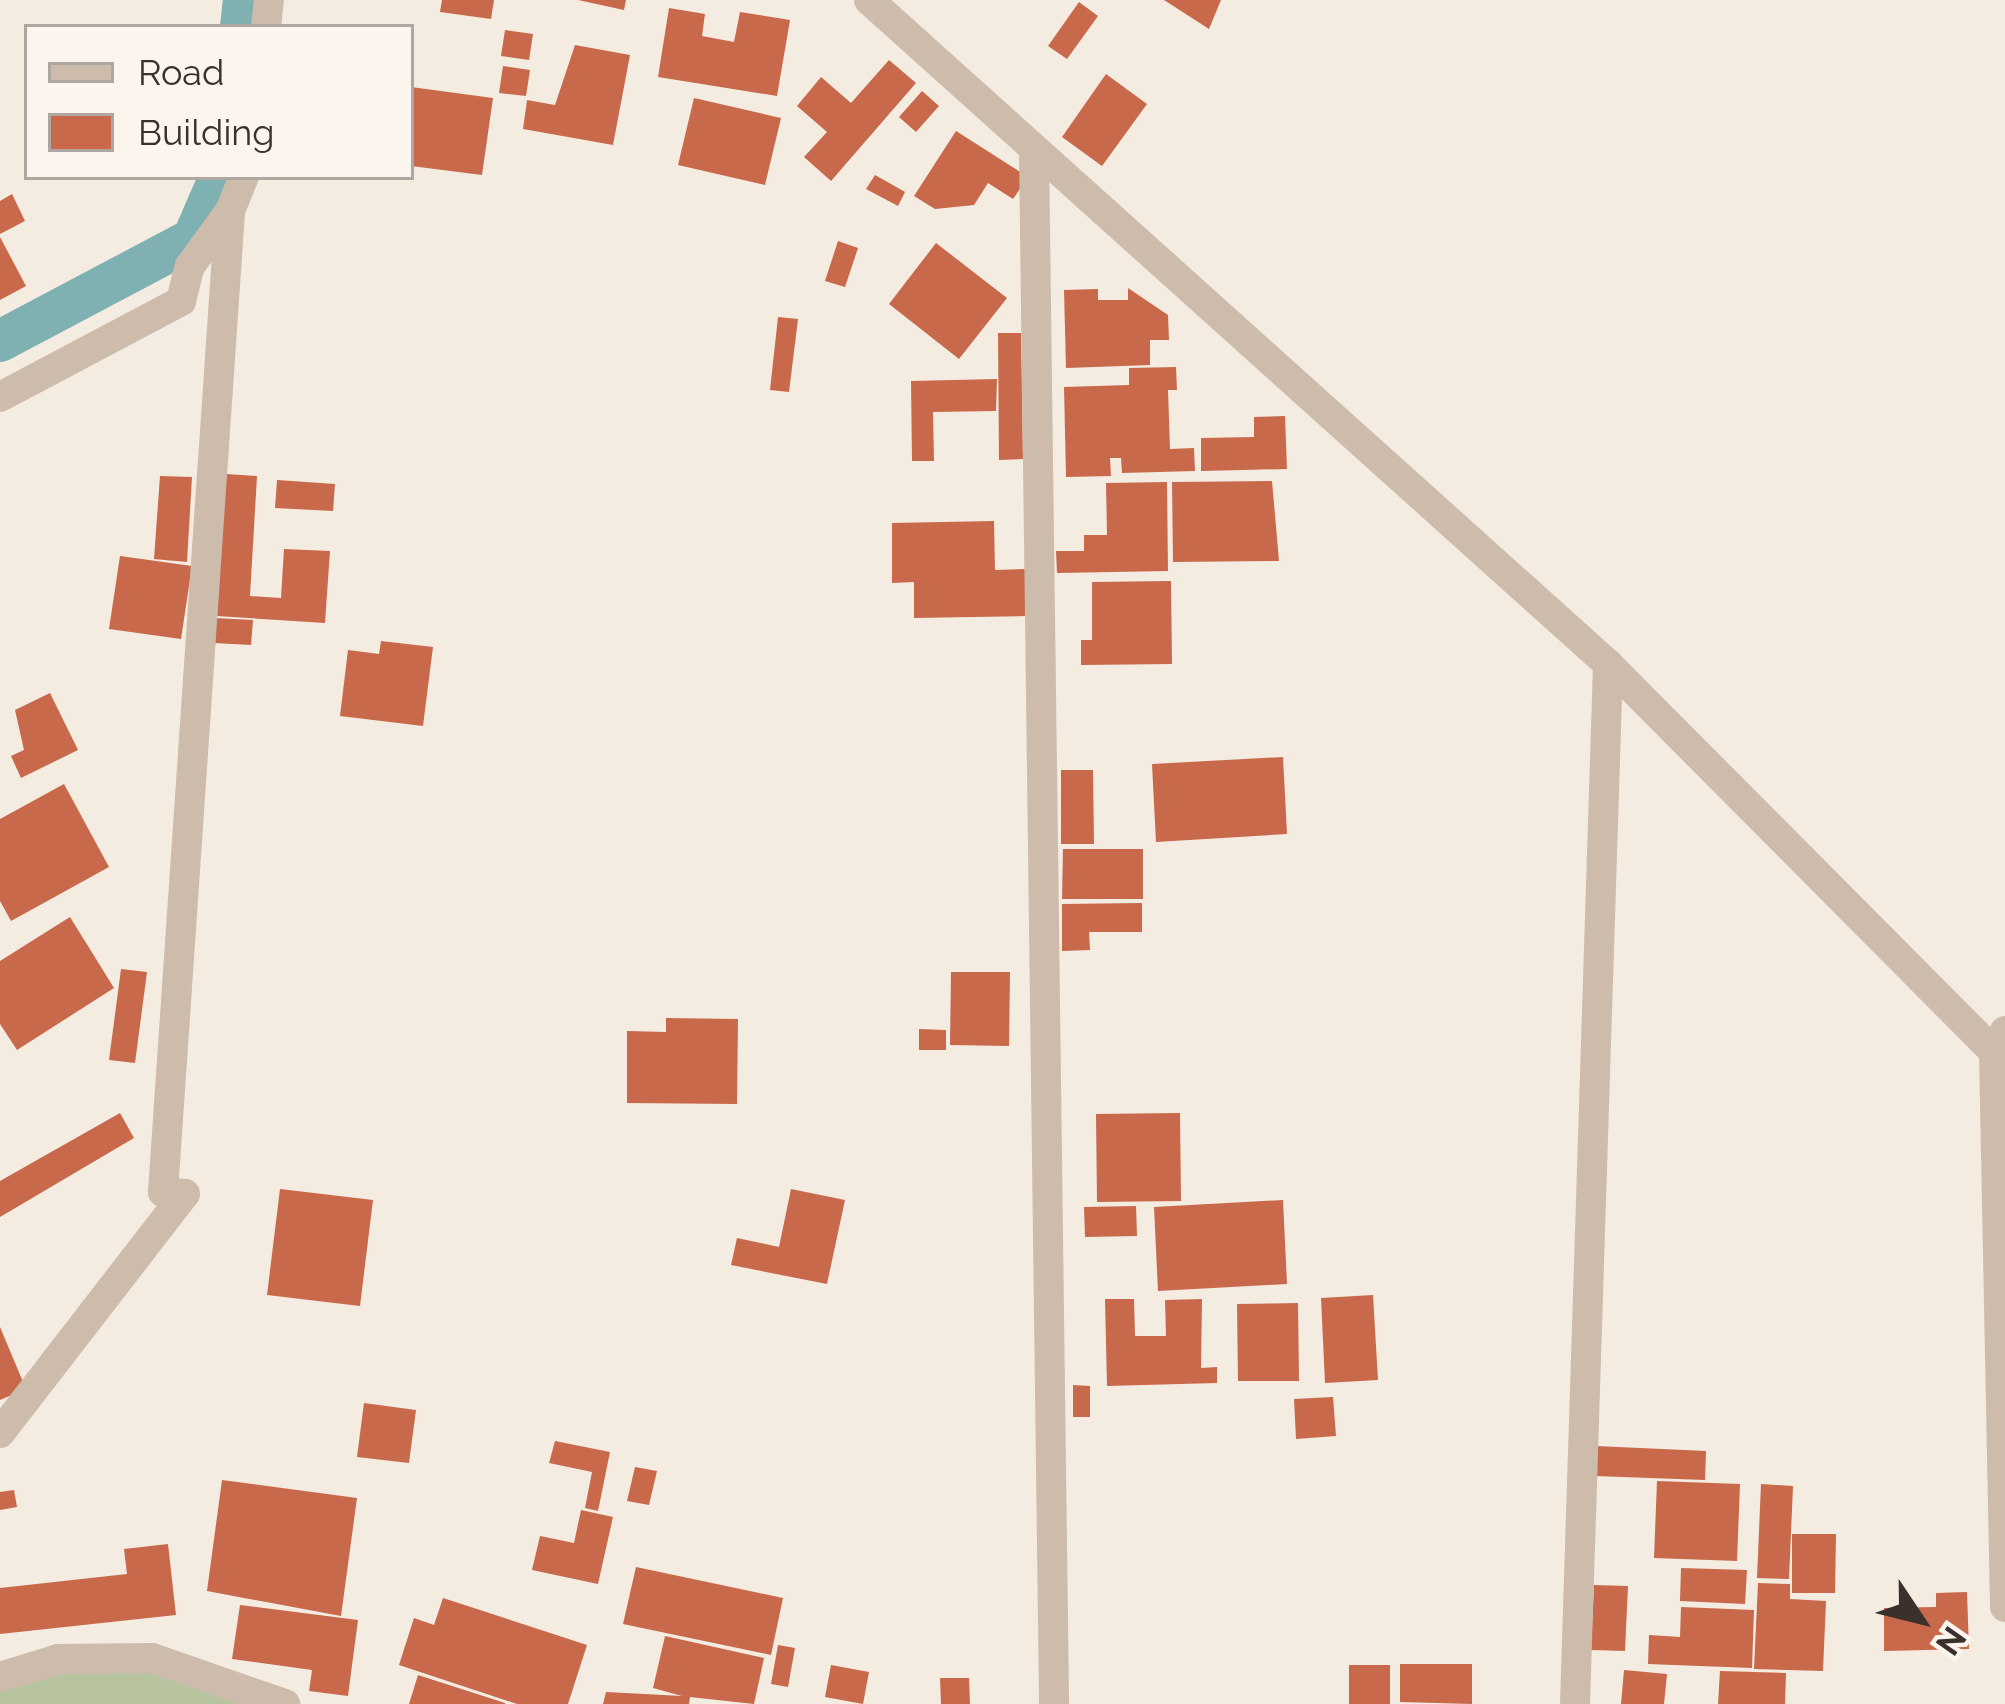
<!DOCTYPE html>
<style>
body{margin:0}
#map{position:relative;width:2005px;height:1704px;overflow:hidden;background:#f4ebe1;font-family:Raleway,sans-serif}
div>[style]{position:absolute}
.green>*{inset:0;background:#b8c4a0}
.canal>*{height:42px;margin:-21px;padding:0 21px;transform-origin:21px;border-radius:21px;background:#7fb0b2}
.building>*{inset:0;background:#c8694b}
.minor>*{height:30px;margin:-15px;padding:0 15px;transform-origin:15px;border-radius:15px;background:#cdbbac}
span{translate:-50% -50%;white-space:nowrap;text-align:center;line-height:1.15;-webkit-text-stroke:10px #fbf5ee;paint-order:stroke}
.legend{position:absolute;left:24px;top:24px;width:390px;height:156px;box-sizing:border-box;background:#fbf5ee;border:3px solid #aea6a0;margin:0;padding:15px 21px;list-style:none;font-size:36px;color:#3b302b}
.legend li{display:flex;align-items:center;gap:24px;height:60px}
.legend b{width:60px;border:3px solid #aea6a0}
.north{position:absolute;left:1861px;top:1560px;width:120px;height:120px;-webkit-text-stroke:9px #fbf5ee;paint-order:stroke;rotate:125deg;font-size:33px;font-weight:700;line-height:48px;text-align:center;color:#3b302b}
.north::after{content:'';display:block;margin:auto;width:42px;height:54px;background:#3b302b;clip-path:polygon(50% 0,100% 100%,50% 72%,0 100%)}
</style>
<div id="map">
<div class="green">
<i style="clip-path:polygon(152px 1658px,285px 1704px,0 1704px,0 1677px)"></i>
</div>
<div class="canal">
<i style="left:241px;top:27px;width:27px;rotate:-84deg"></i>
<i style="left:0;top:341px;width:218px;rotate:-27.9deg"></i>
<i style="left:193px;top:239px;width:68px;rotate:-66.5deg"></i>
</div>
<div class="building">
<i style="clip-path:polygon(442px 0,494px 0,491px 19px,440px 12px)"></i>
<i style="clip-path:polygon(578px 0,626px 0,624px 10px)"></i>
<i style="clip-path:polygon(1164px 0,1221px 0,1209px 29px)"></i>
<i style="clip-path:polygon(1079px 2px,1098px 16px,1067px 59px,1048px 46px)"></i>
<i style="clip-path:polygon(669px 8px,705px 14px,702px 36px,734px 42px,740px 12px,790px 20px,777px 96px,658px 77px)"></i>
<i style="clip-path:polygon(505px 30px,533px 34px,529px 60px,501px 56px)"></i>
<i style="clip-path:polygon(575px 45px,630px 55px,613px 145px,523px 129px,527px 100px,555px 105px)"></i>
<i style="clip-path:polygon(889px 60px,916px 83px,831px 181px,804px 157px,827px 132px,797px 106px,821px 77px,851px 103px)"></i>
<i style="clip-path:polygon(503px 66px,530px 70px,526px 96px,499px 93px)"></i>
<i style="clip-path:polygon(1106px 74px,1147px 104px,1102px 166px,1062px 137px)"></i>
<i style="clip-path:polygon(411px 87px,493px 98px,482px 175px,411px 166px)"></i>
<i style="clip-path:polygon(922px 91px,939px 106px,916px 132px,899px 117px)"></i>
<i style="clip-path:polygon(694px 98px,781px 118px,765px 185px,678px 165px)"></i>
<i style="clip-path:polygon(956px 131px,1028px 177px,1013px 199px,988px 183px,974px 205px,935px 209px,914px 196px)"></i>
<i style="clip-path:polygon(875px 175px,905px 192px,898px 206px,866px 189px)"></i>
<i style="clip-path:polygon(12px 194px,25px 221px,0 234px,0 201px)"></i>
<i style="clip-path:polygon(0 237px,26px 286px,0 300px)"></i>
<i style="clip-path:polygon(838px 241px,858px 248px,845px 287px,825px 281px)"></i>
<i style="clip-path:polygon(936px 243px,1007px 298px,959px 359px,889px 304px)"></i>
<i style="clip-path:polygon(1128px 288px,1168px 315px,1169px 340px,1150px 340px,1150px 365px,1066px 368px,1064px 290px,1098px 289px,1098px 300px,1128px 300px)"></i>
<i style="clip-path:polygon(778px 317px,798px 319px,789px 392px,770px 390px)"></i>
<i style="clip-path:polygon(998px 333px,1021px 333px,1023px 459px,999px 460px)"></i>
<i style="clip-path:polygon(1176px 367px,1177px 390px,1168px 390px,1170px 449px,1194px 448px,1195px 471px,1122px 473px,1121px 458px,1110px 458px,1111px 476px,1066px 477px,1064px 387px,1129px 385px,1129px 368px)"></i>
<i style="clip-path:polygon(997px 379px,996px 411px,933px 412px,934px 461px,912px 461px,911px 381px)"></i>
<i style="clip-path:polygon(1285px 416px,1287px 469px,1201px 471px,1201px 438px,1254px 437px,1254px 417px)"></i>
<i style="clip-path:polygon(226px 474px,257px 476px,250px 596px,281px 598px,284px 549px,330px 551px,325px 623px,217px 616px)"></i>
<i style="clip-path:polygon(160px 476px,192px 477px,187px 562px,154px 559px)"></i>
<i style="clip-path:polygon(277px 480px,335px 484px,333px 511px,275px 508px)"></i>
<i style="clip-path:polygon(1272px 481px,1279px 561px,1173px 562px,1172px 482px)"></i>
<i style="clip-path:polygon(1167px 482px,1168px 571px,1057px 573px,1056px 551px,1084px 551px,1084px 535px,1107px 535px,1106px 483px)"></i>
<i style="clip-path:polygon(994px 521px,995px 570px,1027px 569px,1027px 616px,914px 618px,914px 582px,892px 583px,892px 523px)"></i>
<i style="clip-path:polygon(120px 556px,192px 566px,181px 639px,109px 629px)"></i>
<i style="clip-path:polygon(1171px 581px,1172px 664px,1081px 665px,1081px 640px,1092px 640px,1092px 582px)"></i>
<i style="clip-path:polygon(215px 618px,253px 620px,251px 645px,214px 643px)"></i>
<i style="clip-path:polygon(381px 641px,433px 647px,423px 726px,340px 716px,348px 650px,379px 654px)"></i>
<i style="clip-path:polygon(50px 693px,78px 750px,21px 778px,11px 756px,24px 750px,15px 710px)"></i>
<i style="clip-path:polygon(1283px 757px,1287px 834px,1156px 842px,1152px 764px)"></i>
<i style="clip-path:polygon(1061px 770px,1093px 770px,1094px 844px,1061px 844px)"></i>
<i style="clip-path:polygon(64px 784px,109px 867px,11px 921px,0 901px,0 819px)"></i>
<i style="clip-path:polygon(1063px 849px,1143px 849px,1143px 899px,1062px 899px)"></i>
<i style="clip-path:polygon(1142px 903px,1142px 932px,1089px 932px,1090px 950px,1062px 951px,1062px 904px)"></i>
<i style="clip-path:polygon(70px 917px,114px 988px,17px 1050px,0 1024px,0 961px)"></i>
<i style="clip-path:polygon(121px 969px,147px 972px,135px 1063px,109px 1060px)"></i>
<i style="clip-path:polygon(951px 972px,1010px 972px,1009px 1046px,950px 1045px)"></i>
<i style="clip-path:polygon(666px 1018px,738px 1019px,737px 1104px,627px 1103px,627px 1031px,666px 1032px)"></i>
<i style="clip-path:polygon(919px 1029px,946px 1030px,946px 1050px,919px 1050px)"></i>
<i style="clip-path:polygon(120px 1113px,134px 1138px,0 1217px,0 1181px)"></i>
<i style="clip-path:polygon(1180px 1113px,1181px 1201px,1097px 1202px,1096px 1114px)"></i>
<i style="clip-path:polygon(280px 1189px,373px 1200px,360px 1306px,267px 1295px)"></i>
<i style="clip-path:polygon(791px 1189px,845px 1200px,827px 1284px,731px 1265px,737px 1238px,779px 1247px)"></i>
<i style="clip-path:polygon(1283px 1200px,1287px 1284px,1158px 1291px,1154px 1207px)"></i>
<i style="clip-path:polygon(1136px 1206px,1137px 1236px,1085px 1237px,1084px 1207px)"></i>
<i style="clip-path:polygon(1373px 1295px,1378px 1380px,1325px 1383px,1321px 1298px)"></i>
<i style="clip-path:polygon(1105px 1299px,1134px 1299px,1135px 1336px,1166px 1336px,1165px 1300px,1202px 1299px,1201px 1368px,1217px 1367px,1217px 1383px,1107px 1386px)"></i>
<i style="clip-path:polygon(1298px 1303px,1299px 1381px,1238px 1381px,1237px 1304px)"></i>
<i style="clip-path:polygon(0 1327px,26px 1389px,0 1400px)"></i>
<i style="clip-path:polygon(1073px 1385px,1090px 1386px,1090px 1417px,1073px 1417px)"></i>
<i style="clip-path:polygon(1333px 1397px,1336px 1436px,1296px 1439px,1294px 1399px)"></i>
<i style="clip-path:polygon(364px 1403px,416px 1410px,409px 1463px,357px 1457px)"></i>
<i style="clip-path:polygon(555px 1441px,610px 1452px,598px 1511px,585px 1508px,592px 1472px,549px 1463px)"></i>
<i style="clip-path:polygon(1596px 1446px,1706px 1451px,1705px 1480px,1595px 1476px)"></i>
<i style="clip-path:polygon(635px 1467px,657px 1471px,649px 1505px,627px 1501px)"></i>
<i style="clip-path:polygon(222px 1480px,357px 1498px,341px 1616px,207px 1591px)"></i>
<i style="clip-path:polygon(1657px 1481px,1740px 1484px,1737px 1561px,1654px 1558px)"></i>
<i style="clip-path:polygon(1761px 1484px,1793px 1486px,1789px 1579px,1757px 1578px)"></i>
<i style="clip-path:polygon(14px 1490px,17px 1507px,0 1510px,0 1492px)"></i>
<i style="clip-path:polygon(581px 1510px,613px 1517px,598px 1584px,532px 1570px,540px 1536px,574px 1543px)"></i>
<i style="clip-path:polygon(1792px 1534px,1836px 1534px,1835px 1593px,1792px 1593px)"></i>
<i style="clip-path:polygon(168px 1544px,176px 1615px,0 1634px,0 1588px,127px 1574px,124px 1549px)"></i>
<i style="clip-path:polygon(636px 1567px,783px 1598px,771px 1655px,623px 1624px)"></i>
<i style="clip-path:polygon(1681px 1568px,1747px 1570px,1745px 1604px,1680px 1601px)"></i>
<i style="clip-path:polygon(1758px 1583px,1790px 1584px,1790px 1599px,1826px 1601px,1823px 1671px,1754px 1669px)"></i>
<i style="clip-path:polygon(1594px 1585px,1628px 1586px,1625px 1651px,1591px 1650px)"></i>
<i style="clip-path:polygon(1967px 1592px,1969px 1649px,1884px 1651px,1884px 1608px,1936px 1607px,1936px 1593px)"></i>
<i style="clip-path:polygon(443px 1598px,587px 1645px,568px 1704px,517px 1704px,399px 1665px,414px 1618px,434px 1625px)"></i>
<i style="clip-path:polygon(240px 1605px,358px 1620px,348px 1696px,309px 1691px,312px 1670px,232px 1659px)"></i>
<i style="clip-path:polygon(1681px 1607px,1754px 1610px,1752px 1668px,1648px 1664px,1649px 1635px,1680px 1637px)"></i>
<i style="clip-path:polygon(665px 1636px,764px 1658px,754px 1704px,690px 1697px,689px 1704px,603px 1704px,606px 1692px,682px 1696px,653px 1688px)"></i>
<i style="clip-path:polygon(778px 1645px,795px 1648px,788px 1687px,771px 1684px)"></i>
<i style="clip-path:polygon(1400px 1664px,1472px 1664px,1472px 1704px,1400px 1702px)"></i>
<i style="clip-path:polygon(831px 1665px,869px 1672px,863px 1704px,825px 1697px)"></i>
<i style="clip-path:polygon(1349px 1665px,1390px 1665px,1390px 1704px,1349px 1704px)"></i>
<i style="clip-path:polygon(1624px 1670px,1667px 1674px,1664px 1704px,1621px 1704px)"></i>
<i style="clip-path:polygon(1720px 1671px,1786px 1673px,1785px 1704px,1718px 1704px)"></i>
<i style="clip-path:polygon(418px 1675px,505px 1703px,505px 1704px,409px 1704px)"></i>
<i style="clip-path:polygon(940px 1678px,969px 1678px,970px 1704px,941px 1704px)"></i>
</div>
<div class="minor">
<i style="left:869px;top:0;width:993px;rotate:41.94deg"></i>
<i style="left:1608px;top:664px;width:563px;rotate:45.14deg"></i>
<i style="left:266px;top:27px;width:27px;rotate:-84deg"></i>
<i style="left:1034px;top:151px;width:1553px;rotate:89.26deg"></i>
<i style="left:0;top:397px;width:205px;rotate:-27.9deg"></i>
<i style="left:181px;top:301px;width:36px;rotate:-76deg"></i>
<i style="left:190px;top:266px;width:68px;rotate:-54deg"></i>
<i style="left:230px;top:211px;width:37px;rotate:-68deg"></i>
<i style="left:2005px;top:1031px;width:24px;rotate:118deg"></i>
<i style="left:1994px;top:1052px;width:555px;rotate:88.86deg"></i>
<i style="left:0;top:1433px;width:302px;rotate:-52.3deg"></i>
<i style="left:185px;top:1194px;width:22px;rotate:-175deg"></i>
<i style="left:163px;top:1192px;width:983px;rotate:-86.09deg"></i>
<i style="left:0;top:1677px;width:61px;rotate:-17.2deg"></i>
<i style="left:58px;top:1659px;width:94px;rotate:-0.6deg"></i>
<i style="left:152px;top:1658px;width:141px;rotate:19.1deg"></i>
<i style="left:1575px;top:1704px;width:1041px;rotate:-88.18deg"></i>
</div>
<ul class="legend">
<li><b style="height:15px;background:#cdbbac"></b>Road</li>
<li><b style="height:33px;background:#c8694b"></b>Building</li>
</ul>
<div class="north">N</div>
</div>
